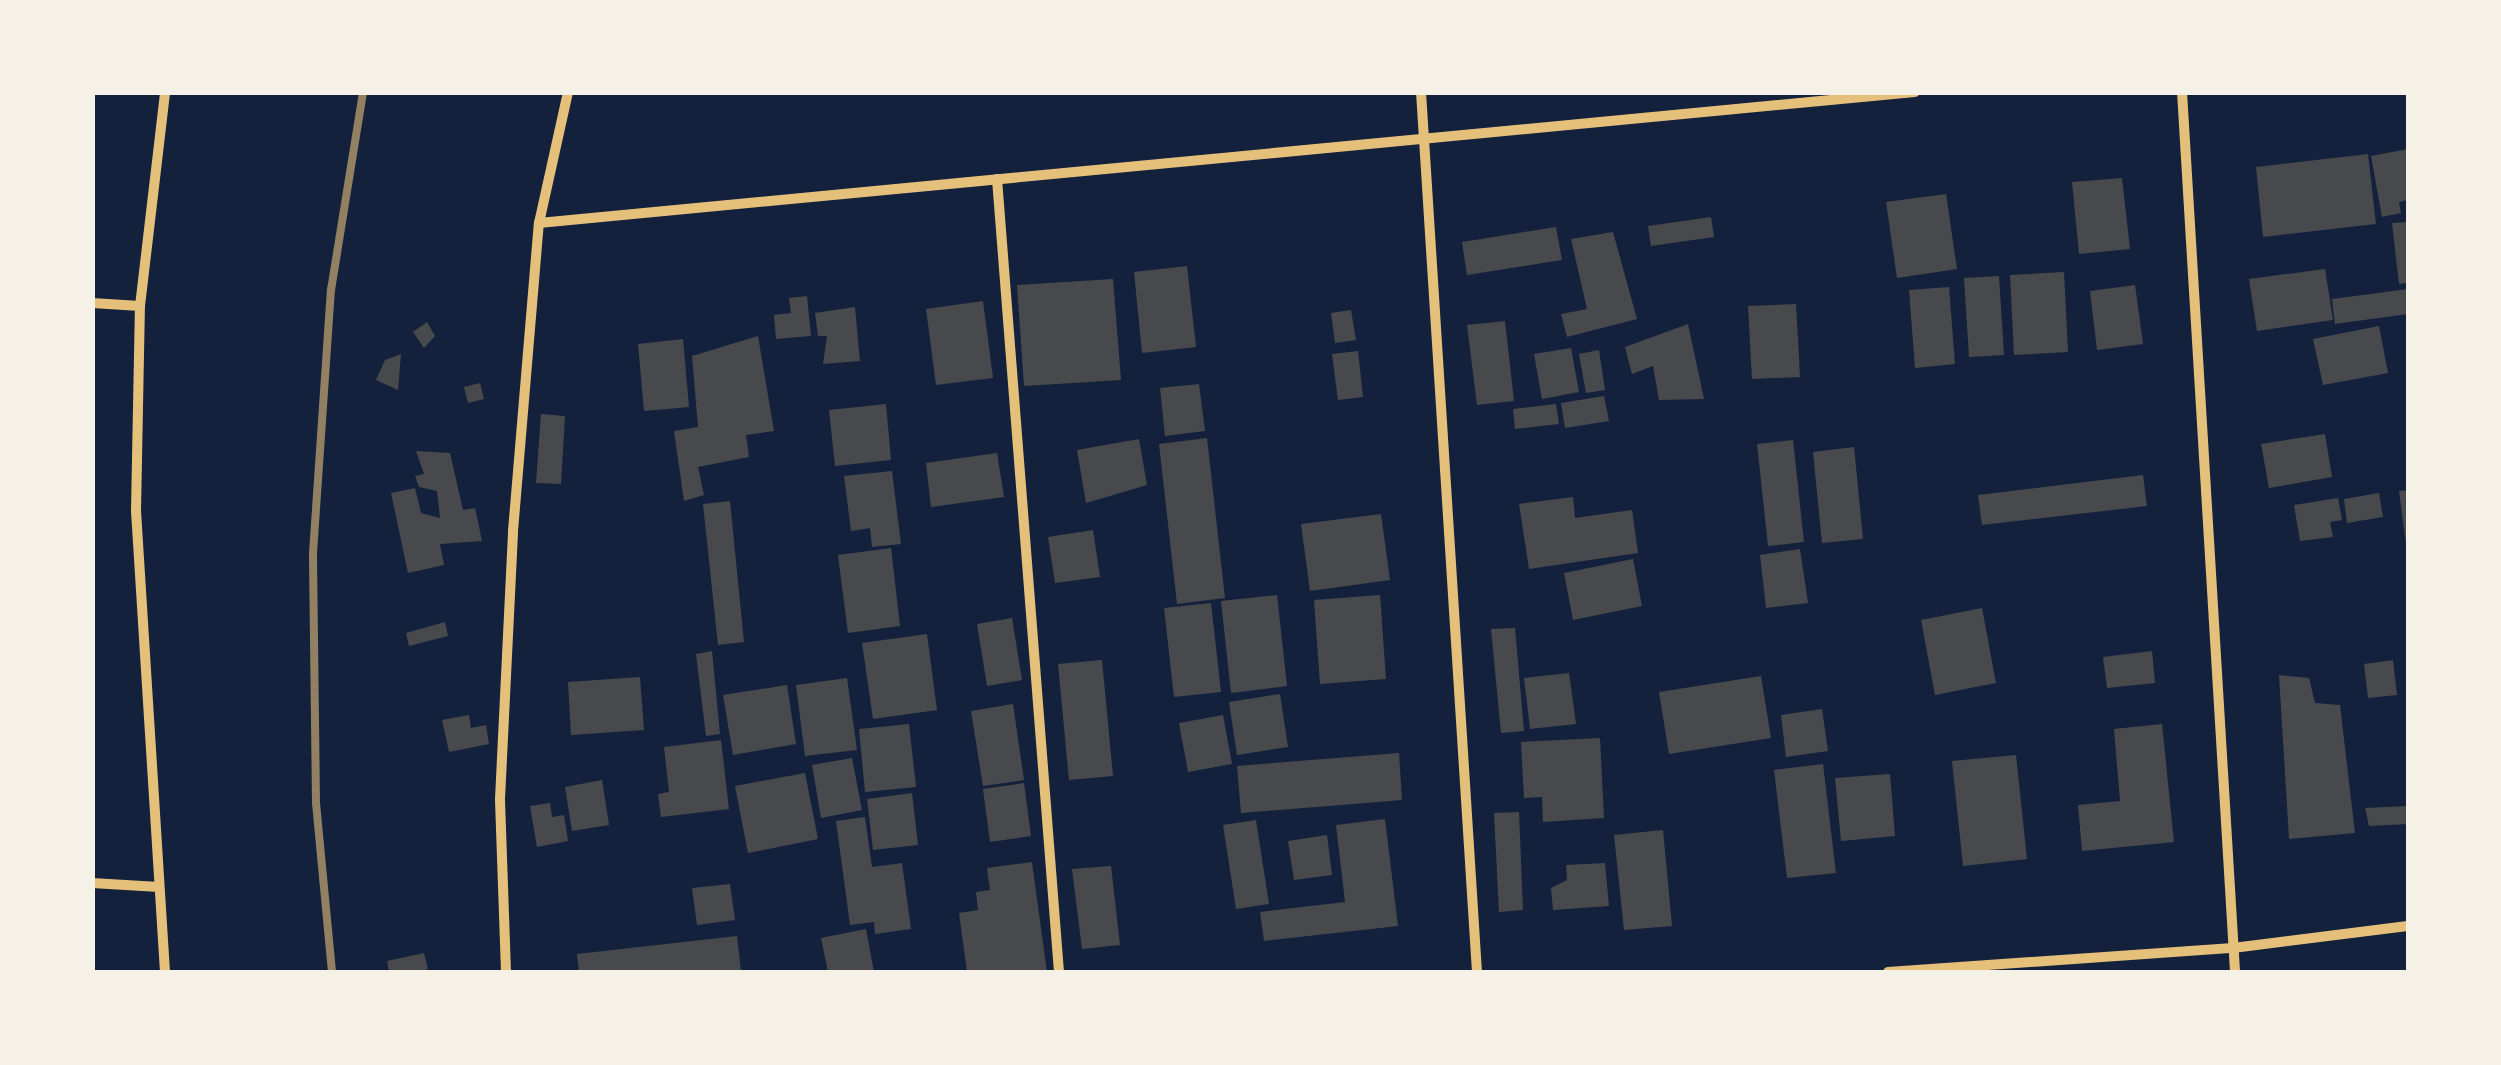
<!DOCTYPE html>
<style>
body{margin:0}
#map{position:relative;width:2501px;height:1065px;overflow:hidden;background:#14213d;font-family:Karla,sans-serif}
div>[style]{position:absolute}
.building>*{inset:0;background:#48494c}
.minor>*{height:10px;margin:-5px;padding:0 5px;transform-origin:5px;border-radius:5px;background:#e5c07b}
.rail>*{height:8px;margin:-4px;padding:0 4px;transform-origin:4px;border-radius:4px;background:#918062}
span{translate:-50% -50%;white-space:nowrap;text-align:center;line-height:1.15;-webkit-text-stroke:10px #f6f1e7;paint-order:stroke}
.frame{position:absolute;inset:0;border:95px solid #f6f1e7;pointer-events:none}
</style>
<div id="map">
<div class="building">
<i style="clip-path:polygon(2408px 149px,2407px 200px,2399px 202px,2401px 213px,2382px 217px,2371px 156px)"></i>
<i style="clip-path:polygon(2368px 154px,2376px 224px,2263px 237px,2256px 167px)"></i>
<i style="clip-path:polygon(2122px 178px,2130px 249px,2079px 254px,2072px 182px)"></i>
<i style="clip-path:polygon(1946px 194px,1957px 269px,1897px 278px,1886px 202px)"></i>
<i style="clip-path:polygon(1711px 217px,1714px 237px,1651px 246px,1648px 226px)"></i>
<i style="clip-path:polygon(2408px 222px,2408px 283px,2399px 284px,2392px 223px)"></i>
<i style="clip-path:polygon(1556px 227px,1562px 260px,1467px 275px,1462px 242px)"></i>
<i style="clip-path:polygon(1613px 232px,1637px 319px,1567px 337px,1561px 314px,1587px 309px,1571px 239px)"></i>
<i style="clip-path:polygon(1187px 266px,1196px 347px,1142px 353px,1134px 272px)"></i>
<i style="clip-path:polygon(2325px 269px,2333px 320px,2257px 331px,2249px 279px)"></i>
<i style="clip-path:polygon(2064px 272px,2068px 352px,2014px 355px,2010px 275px)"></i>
<i style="clip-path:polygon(1999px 276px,2004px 355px,1969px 357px,1964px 278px)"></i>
<i style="clip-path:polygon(1113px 279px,1121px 380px,1024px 386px,1017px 285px)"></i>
<i style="clip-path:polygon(2135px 285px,2143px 344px,2097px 350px,2090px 291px)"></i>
<i style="clip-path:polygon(1949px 287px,1955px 364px,1915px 368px,1909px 290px)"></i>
<i style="clip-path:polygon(2408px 289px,2408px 314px,2335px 324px,2332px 299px)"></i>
<i style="clip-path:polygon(807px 296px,811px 336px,776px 339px,774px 315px,791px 313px,789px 298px)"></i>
<i style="clip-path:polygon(983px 301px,993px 378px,936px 385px,926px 309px)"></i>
<i style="clip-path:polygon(1796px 304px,1800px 377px,1752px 379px,1748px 306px)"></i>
<i style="clip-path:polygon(855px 307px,860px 361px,823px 364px,827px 336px,818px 336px,815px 313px)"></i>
<i style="clip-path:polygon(1351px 310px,1356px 340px,1335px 343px,1331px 313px)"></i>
<i style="clip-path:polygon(1505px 321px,1514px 401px,1477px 405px,1467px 325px)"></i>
<i style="clip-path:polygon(427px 322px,435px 336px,424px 348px,413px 332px)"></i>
<i style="clip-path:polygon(1688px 324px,1704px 399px,1659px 400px,1653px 366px,1632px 374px,1625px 347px)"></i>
<i style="clip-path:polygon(2379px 326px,2388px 373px,2323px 385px,2313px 339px)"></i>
<i style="clip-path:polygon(758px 336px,774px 431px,746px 435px,749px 457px,698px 467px,704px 495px,684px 501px,674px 431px,698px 427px,692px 356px)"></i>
<i style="clip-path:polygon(683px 339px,689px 407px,644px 411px,638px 344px)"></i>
<i style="clip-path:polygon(1571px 348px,1579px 392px,1542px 399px,1534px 354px)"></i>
<i style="clip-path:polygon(1599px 350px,1605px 390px,1586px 393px,1579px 354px)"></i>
<i style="clip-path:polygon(1358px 351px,1363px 397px,1338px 400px,1332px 354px)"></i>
<i style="clip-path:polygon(401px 354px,398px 390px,376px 380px,385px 360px)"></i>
<i style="clip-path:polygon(480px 383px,484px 399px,468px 403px,464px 387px)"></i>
<i style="clip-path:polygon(1199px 384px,1205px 431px,1165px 436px,1160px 388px)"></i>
<i style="clip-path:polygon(1604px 396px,1609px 421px,1565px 428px,1561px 403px)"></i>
<i style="clip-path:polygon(886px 404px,891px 460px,835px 466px,829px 410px)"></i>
<i style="clip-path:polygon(1556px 404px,1559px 424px,1515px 429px,1513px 409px)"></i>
<i style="clip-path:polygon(541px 414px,565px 416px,561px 484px,536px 483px)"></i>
<i style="clip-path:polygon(2325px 434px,2332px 477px,2269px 488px,2261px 444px)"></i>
<i style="clip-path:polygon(1207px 438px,1225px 598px,1177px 604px,1159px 444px)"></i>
<i style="clip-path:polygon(1139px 439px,1147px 485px,1086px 503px,1077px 450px)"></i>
<i style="clip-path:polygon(1793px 440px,1804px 542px,1768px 546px,1757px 444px)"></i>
<i style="clip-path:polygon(1854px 447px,1863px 539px,1822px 543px,1813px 452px)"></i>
<i style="clip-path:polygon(416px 451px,450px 453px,463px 510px,475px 508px,482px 541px,440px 544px,444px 565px,408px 573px,391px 493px,415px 488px,421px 513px,440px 518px,437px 491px,419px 487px,415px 476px,424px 474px)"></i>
<i style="clip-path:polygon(997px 453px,1004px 497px,931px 507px,926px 463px)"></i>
<i style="clip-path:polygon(892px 471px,901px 544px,872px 547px,870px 528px,851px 531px,844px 476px)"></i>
<i style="clip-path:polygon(2143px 475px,2147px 506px,1982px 525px,1978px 495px)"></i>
<i style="clip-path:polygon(2408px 490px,2408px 544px,2406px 544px,2399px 491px)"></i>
<i style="clip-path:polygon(2379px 493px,2383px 517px,2347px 523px,2344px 499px)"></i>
<i style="clip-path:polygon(1573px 497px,1575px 518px,1632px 510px,1638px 553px,1529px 569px,1519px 504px)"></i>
<i style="clip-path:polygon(2338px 498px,2342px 520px,2330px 522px,2333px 537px,2300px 541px,2294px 505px)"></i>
<i style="clip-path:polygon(730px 501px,744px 642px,718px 645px,703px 504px)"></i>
<i style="clip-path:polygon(1381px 514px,1390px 580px,1310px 591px,1301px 524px)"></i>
<i style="clip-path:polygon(1093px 530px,1100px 577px,1055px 583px,1048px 537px)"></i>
<i style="clip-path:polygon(891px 548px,900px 626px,848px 633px,838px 555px)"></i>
<i style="clip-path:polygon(1800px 549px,1808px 603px,1766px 608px,1760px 555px)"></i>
<i style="clip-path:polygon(1633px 559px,1642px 606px,1573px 620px,1564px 573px)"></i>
<i style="clip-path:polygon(1277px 595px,1287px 686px,1231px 693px,1221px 601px)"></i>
<i style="clip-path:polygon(1380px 595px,1386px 679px,1320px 684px,1314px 600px)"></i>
<i style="clip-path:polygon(1211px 603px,1221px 692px,1174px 697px,1164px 608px)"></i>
<i style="clip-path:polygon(1982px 608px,1996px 683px,1935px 695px,1921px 620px)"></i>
<i style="clip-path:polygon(1012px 618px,1022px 680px,987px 686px,977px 624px)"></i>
<i style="clip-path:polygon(445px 622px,448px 636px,409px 646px,406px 633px)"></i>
<i style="clip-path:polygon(1515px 628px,1524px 731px,1501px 733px,1491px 629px)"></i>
<i style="clip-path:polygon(927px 634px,937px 710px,873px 719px,862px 643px)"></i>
<i style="clip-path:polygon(712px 651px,720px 734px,706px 736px,696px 654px)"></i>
<i style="clip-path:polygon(2152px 651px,2155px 683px,2107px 688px,2103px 657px)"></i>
<i style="clip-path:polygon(1102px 660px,1113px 776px,1069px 780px,1058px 664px)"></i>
<i style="clip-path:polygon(2393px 660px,2397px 695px,2368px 698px,2364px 664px)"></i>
<i style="clip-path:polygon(1569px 673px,1576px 724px,1530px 729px,1524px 678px)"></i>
<i style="clip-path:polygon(2279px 675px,2309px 678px,2315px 703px,2340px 705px,2355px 833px,2289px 839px)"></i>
<i style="clip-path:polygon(1761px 676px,1771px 738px,1669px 754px,1659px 692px)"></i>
<i style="clip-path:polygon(640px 677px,644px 730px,571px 735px,568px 682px)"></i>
<i style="clip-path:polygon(847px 678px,857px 750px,805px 756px,796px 685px)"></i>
<i style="clip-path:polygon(787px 685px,796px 744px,733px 755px,723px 695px)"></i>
<i style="clip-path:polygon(1280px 694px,1288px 747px,1237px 755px,1229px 702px)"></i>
<i style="clip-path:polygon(1013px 704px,1024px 780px,983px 786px,971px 711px)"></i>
<i style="clip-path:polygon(1822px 709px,1828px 751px,1786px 757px,1781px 715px)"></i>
<i style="clip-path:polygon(469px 715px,471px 728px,486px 725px,489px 744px,449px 752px,442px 720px)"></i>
<i style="clip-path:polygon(1223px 715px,1232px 764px,1188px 772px,1179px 723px)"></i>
<i style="clip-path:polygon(909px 724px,916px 787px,865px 792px,859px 729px)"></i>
<i style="clip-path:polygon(2162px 724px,2174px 842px,2082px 851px,2078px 805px,2120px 801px,2114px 729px)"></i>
<i style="clip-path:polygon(1600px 738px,1604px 818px,1543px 822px,1542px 797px,1524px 798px,1521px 742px)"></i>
<i style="clip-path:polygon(721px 740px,729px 809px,661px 817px,658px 794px,669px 792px,664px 747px)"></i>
<i style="clip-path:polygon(1399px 753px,1402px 800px,1241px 813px,1237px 766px)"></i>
<i style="clip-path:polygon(2016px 755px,2027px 859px,1963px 866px,1952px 761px)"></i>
<i style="clip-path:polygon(852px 758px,862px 810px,821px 818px,812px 765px)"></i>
<i style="clip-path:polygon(1823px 764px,1836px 873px,1787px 878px,1774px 770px)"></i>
<i style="clip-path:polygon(805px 773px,818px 839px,748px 853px,735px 786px)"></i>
<i style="clip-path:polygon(1890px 774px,1895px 836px,1841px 841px,1835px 778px)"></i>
<i style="clip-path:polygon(602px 780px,609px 825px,572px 831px,565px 787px)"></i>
<i style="clip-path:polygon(1024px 783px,1031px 836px,990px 842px,983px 789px)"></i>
<i style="clip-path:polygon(912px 793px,918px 845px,873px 850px,867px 799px)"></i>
<i style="clip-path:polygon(550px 803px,552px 817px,564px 815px,568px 841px,537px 847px,530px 806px)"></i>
<i style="clip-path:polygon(2408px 806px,2408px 824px,2369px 826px,2365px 808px)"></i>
<i style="clip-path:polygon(1519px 812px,1523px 910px,1499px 912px,1494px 813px)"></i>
<i style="clip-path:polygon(865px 817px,872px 867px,902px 863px,911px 929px,875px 934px,874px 922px,850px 925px,836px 821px)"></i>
<i style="clip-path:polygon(1385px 819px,1398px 926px,1264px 941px,1260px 912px,1345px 902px,1336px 825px)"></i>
<i style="clip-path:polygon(1256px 820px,1269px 904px,1236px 909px,1223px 825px)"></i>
<i style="clip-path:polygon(1663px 830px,1672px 926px,1624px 930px,1614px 835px)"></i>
<i style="clip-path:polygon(1327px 835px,1332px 875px,1294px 880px,1288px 841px)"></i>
<i style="clip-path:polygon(1032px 862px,1047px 972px,967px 972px,959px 913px,978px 910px,976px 892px,990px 890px,987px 868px)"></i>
<i style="clip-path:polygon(1605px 863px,1609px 906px,1553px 910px,1551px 888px,1567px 880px,1566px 865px)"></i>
<i style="clip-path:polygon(1111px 866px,1120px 945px,1082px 949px,1072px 869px)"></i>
<i style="clip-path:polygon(730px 884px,735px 920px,697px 925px,692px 888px)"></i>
<i style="clip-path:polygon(866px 929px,874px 972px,828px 972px,821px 938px)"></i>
<i style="clip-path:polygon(737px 936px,741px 972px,579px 972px,577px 954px)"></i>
<i style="clip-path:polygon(424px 953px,428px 969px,421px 972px,389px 972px,387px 961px)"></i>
</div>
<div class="minor">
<i style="left:1421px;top:92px;width:882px;rotate:86.36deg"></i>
<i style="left:2182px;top:92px;width:882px;rotate:86.55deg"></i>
<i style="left:997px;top:179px;width:795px;rotate:85.53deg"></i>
<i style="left:539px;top:223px;width:1382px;rotate:-5.44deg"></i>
<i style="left:92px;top:303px;width:48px;rotate:3.6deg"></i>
<i style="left:92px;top:883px;width:67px;rotate:3.4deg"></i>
<i style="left:165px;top:972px;width:462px;rotate:-93.6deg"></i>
<i style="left:136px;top:511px;width:205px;rotate:-88.9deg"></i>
<i style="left:140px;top:306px;width:215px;rotate:-83.3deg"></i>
<i style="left:506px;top:972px;width:173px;rotate:-92deg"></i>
<i style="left:500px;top:799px;width:268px;rotate:-87.2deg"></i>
<i style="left:513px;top:531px;width:309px;rotate:-85.2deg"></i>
<i style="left:539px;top:223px;width:134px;rotate:-77.5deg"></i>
<i style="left:1888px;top:972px;width:346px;rotate:-4deg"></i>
<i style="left:2233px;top:948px;width:176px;rotate:-7.2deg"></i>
</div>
<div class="rail">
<i style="left:332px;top:972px;width:170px;rotate:-95.4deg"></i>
<i style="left:316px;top:803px;width:250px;rotate:-90.7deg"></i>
<i style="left:313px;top:553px;width:264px;rotate:-86.1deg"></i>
<i style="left:331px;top:290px;width:201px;rotate:-80.8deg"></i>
</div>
<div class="frame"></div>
</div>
